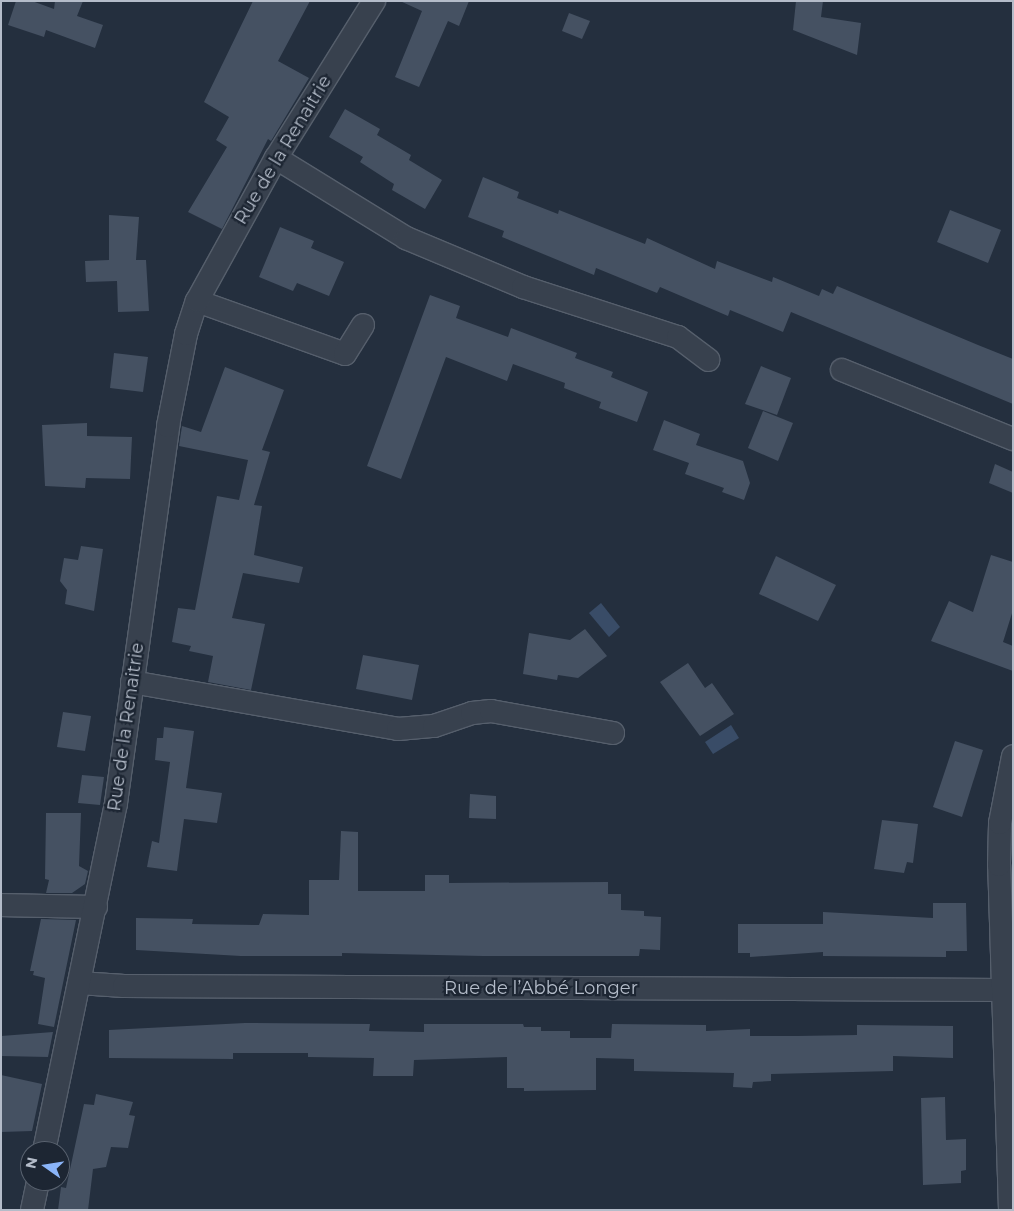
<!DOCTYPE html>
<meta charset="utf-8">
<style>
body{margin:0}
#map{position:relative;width:1014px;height:1211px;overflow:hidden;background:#242f3e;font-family:Montserrat,sans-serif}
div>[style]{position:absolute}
.water>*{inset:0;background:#394c67}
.building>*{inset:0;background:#455162}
.roads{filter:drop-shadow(1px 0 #565f6c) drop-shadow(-1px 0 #565f6c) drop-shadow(0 1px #565f6c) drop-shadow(0 -1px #565f6c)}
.street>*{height:22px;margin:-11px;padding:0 11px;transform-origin:11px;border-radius:11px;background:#38414e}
span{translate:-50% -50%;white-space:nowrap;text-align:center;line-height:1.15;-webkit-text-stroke:4.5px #1d2633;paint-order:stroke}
.street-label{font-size:18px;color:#b4bcc9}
.frame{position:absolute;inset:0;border:2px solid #b4bcc9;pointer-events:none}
.north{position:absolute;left:20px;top:1141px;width:50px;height:50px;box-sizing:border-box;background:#1d2633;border:1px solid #59626f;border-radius:50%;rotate:283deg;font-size:14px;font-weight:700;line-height:20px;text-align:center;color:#b4bcc9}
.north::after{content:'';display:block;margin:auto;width:18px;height:22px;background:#8ab4f8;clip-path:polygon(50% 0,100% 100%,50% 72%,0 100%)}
</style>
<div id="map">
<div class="water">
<i style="clip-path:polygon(601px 603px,620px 627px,609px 637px,589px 613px)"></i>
<i style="clip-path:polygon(731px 725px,739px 738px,713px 754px,705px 742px)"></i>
</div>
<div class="building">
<i style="clip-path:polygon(16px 1px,32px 1px,54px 9px,55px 1px,83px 1px,77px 16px,103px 25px,95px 48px,46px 30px,44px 37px,8px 25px)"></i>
<i style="clip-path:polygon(253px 1px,310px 1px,278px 61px,309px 78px,271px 141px,268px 139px,222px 229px,188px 212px,227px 147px,216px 140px,229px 117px,204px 102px)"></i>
<i style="clip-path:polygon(400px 1px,469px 1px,459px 26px,448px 21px,419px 87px,395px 77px,422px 11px)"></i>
<i style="clip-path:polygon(796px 1px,823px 1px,821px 17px,861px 23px,857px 55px,793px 30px)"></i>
<i style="clip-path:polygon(569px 13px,590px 21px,582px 39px,562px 31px)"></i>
<i style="clip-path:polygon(345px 109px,380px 129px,377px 135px,411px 155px,409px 160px,442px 180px,425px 209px,392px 190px,394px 184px,360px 162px,363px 157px,329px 137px)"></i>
<i style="clip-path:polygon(483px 177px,519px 192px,517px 198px,558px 214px,559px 210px,645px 244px,647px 238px,715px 269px,717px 261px,772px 282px,773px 277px,819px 296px,822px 289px,833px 294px,837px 286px,978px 345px,1013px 359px,1013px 404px,791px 312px,783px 332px,730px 310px,728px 316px,660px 287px,657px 293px,596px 268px,594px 275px,502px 237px,504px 231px,468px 217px)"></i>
<i style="clip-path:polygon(950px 210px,1001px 230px,988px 263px,937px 242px)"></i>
<i style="clip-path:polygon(109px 215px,139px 217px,136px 260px,146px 260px,149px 311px,118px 312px,117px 281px,86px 282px,85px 261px,109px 260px)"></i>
<i style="clip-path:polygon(280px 227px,314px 241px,311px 248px,344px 262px,329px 296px,297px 283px,293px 291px,259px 277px)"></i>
<i style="clip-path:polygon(430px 295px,460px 306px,456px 318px,508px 337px,511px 328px,577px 353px,575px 358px,613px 372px,611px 377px,648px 392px,637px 422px,599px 408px,601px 402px,564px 388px,565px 383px,513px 364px,507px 381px,446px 357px,401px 479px,367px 466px)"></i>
<i style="clip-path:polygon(114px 353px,148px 357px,143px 392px,110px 388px)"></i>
<i style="clip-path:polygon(761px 366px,791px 378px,777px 415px,745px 404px)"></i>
<i style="clip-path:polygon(225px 367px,284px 390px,262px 450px,270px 452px,254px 505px,262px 506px,254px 555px,303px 567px,299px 583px,243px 573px,232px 618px,265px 624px,251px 690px,208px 682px,213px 656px,189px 651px,191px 646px,172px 642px,178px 608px,195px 610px,217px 496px,239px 500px,248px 460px,179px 446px,182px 426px,201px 432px)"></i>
<i style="clip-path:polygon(763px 411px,793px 423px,778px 461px,748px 448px)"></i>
<i style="clip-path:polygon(664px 420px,700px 434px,696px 445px,743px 461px,750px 483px,744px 500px,722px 492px,724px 488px,685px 474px,689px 463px,653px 450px)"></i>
<i style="clip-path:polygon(87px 423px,87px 436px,132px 437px,130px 479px,86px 478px,85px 488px,45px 486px,42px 425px)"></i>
<i style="clip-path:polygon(995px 464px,1013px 472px,1013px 493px,989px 483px)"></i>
<i style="clip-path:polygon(81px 546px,103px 549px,94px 611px,65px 604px,67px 590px,60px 581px,64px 558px,78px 560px)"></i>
<i style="clip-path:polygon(991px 555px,1013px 562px,1013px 610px,1003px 642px,1013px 646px,1013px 671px,931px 641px,949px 601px,973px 612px)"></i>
<i style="clip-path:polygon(776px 556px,836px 585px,818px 621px,759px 594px)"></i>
<i style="clip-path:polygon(585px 629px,607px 656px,578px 678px,558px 675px,557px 680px,523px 674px,529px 633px,570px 640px)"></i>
<i style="clip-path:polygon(363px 655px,419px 665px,412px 700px,356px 689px)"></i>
<i style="clip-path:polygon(688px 663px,705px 688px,712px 683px,734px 714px,700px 736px,660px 682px)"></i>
<i style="clip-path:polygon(63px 712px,91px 716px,85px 751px,57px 747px)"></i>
<i style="clip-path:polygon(164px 727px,194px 731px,186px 788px,222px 793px,217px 823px,184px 819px,177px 871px,147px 867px,152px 841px,159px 843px,170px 762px,155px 760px,157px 738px,163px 738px)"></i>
<i style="clip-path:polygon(955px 741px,983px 750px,962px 817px,933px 807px)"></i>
<i style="clip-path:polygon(82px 775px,104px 777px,100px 805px,78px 803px)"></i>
<i style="clip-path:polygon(470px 794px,496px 796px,496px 819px,469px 818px)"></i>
<i style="clip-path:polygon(46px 813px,81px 813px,79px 866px,88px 871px,85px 884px,72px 893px,46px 893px,49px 880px,45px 879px)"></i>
<i style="clip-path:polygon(882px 820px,918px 824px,913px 863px,907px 862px,904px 873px,874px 869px)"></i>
<i style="clip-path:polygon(341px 831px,358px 832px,358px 891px,425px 891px,425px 875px,449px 875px,449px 883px,608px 882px,608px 894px,621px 894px,621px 910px,644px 911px,644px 916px,661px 917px,660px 950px,640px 949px,639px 956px,483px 956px,342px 953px,342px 956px,241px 956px,136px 950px,136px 918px,193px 919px,192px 924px,259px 925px,263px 914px,309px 915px,309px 880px,339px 880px)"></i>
<i style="clip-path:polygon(933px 903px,966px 903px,967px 951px,946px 951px,946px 957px,823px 956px,823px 952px,750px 957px,750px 953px,738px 953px,738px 924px,823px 924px,823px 912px,933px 918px)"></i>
<i style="clip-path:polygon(41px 919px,76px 920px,54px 1027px,38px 1024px,45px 978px,33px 975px,34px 971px,30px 971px)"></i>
<i style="clip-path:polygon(245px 1023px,370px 1024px,369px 1031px,424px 1032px,424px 1024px,523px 1024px,524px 1027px,541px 1027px,541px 1031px,570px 1031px,570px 1038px,611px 1038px,612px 1024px,706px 1025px,706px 1031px,750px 1029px,750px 1036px,797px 1036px,857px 1035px,857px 1025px,953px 1026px,953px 1058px,893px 1056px,893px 1071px,771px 1074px,771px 1081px,753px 1082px,752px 1088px,733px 1087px,734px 1073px,634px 1071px,634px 1059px,596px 1058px,596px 1090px,524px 1091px,524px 1088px,507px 1088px,507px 1057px,414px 1060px,413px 1076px,373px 1076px,374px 1058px,308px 1057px,308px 1053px,233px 1053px,233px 1059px,109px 1058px,109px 1030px)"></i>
<i style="clip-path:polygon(53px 1032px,48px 1057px,1px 1056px,1px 1036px)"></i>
<i style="clip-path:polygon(1px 1075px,42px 1084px,32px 1131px,1px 1132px)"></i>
<i style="clip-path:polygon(96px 1094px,133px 1102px,129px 1115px,135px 1116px,128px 1148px,111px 1147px,106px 1167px,93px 1169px,88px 1210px,58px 1210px,61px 1187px,66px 1188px,84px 1104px,94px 1105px)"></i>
<i style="clip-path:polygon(945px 1097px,946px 1140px,966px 1139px,966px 1170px,961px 1171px,961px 1183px,923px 1185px,921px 1098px)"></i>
</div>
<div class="roads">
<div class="street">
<i style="left:276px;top:158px;width:153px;rotate:31.6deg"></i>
<i style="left:406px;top:238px;width:127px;rotate:22.7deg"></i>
<i style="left:523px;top:287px;width:163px;rotate:17.9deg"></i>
<i style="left:678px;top:337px;width:38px;rotate:37deg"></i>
<i style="left:197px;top:301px;width:157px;rotate:19.7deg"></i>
<i style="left:345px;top:354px;width:34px;rotate:-58deg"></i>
<i style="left:842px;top:370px;width:184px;rotate:22deg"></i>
<i style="left:132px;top:682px;width:270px;rotate:10deg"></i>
<i style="left:398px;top:729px;width:36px;rotate:-5deg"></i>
<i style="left:434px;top:726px;width:40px;rotate:-18.9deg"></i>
<i style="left:472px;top:713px;width:19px;rotate:-6deg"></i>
<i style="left:491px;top:711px;width:124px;rotate:10.2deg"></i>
<i style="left:1px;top:905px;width:95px;rotate:1.2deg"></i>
<i style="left:79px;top:983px;width:45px;rotate:3.8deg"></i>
<i style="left:124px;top:986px;width:879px;rotate:0.26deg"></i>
<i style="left:44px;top:1151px;width:355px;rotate:-78.3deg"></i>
<i style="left:116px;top:803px;width:381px;rotate:-82.1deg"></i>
<i style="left:168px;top:426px;width:94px;rotate:-78.9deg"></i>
<i style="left:186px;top:334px;width:35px;rotate:-72deg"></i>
<i style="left:197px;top:301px;width:163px;rotate:-61.1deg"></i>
<i style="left:276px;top:158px;width:185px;rotate:-58deg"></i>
<i style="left:32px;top:1210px;width:30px;rotate:-78deg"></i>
<i style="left:1010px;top:1210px;width:345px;rotate:-91.8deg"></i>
<i style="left:999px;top:865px;width:42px;rotate:-88.6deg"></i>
<i style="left:1000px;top:823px;width:68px;rotate:-79deg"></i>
</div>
</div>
<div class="street-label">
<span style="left:283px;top:150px;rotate:-59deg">Rue de la Renaitrie</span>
<span style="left:126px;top:727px;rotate:-82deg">Rue de la Renaitrie</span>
<span style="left:541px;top:988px">Rue de l’Abbé Longer</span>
</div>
<div class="frame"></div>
<div class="north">N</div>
</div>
